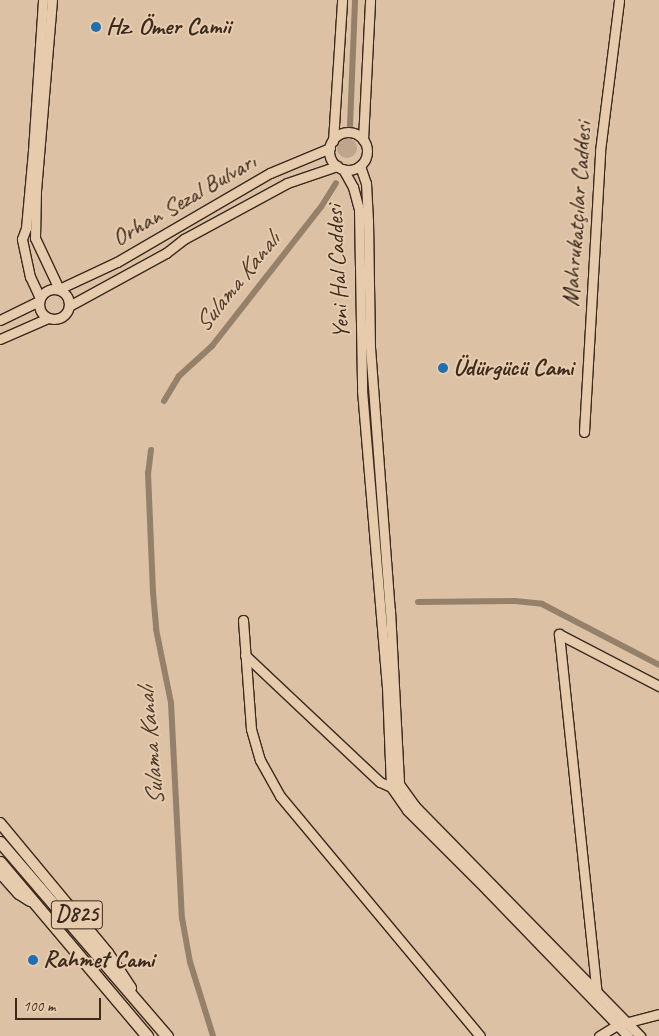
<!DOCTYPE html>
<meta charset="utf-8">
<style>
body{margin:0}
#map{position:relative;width:659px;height:1036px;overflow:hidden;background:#dcc1a4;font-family:Caveat,sans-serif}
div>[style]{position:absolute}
.green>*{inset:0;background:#bea58b}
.round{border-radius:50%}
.canal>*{height:6px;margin:-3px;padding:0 3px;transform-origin:3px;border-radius:3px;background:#958069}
.roads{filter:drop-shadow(1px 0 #3b2a1e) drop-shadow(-1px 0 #3b2a1e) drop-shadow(0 1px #3b2a1e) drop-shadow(0 -1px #3b2a1e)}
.secondary>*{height:9px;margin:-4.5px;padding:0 4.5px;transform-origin:4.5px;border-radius:4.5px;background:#e6cbad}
.secondary>.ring{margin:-4.5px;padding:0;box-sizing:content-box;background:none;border:9px solid #e6cbad;border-radius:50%}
.primary>*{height:10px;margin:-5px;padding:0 5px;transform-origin:5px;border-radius:5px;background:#e6cbad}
.highway>*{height:11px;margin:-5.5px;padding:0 5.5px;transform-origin:5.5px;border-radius:5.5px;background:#e6cbad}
.dots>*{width:14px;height:14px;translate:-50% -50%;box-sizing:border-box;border:2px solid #e6cbad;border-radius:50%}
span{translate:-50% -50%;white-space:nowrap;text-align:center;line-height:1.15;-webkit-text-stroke:4px #e6cbad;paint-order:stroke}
.shield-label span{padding:1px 4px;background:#e6cbad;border:1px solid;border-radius:4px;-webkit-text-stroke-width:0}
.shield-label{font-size:22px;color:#3b2a1e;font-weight:700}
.poi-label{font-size:24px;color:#3b2a1e;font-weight:700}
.left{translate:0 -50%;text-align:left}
.street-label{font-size:24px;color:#3b2a1e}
.water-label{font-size:25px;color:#4d3b2d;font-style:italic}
.scale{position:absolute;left:15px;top:998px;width:86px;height:22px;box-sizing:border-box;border:2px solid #3b2a1e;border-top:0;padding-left:6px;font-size:15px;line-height:18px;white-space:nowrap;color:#3b2a1e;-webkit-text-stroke:4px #e6cbad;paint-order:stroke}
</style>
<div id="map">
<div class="green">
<i class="round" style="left:337px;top:138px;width:20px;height:20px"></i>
</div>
<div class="canal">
<i style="left:350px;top:126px;width:126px;rotate:-87.7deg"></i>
<i style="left:164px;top:401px;width:29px;rotate:-59deg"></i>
<i style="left:179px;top:376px;width:45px;rotate:-42.3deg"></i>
<i style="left:212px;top:346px;width:177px;rotate:-51.9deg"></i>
<i style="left:321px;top:207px;width:28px;rotate:-58deg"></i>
<i style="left:151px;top:450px;width:23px;rotate:97deg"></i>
<i style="left:148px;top:473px;width:119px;rotate:87.6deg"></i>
<i style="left:153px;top:592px;width:37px;rotate:85deg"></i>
<i style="left:156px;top:629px;width:76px;rotate:78.5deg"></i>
<i style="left:171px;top:703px;width:215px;rotate:87.1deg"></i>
<i style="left:182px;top:918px;width:45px;rotate:79.7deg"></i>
<i style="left:190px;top:962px;width:77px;rotate:72.7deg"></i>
<i style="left:418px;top:602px;width:97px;rotate:-0.6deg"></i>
<i style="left:515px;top:601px;width:27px;rotate:6deg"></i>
<i style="left:542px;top:604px;width:132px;rotate:27.5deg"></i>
</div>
<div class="roads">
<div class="secondary">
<i style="left:52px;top:0;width:191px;rotate:94.8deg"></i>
<i style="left:36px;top:190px;width:48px;rotate:91.2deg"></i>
<i style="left:35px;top:238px;width:56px;rotate:64.8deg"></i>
<i style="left:59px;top:289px;width:64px;rotate:-25deg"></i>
<i style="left:117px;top:262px;width:177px;rotate:-30.2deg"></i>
<i style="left:270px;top:173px;width:65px;rotate:-22.6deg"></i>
<i class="ring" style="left:329px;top:132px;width:29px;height:29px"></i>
<i style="left:363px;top:140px;width:140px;rotate:-87.1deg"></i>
<i style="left:333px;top:141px;width:141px;rotate:-86.3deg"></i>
<i style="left:360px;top:166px;width:18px;rotate:71deg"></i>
<i style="left:366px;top:183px;width:37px;rotate:87deg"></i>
<i style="left:368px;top:220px;width:127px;rotate:89.1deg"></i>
<i style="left:370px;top:347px;width:264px;rotate:85.7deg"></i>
<i style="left:390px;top:610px;width:174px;rotate:87deg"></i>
<i style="left:399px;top:784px;width:27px;rotate:54deg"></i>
<i style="left:415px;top:806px;width:322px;rotate:45.6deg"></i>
<i style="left:343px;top:169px;width:21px;rotate:61deg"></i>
<i style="left:353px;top:187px;width:24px;rotate:75deg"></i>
<i style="left:359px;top:210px;width:180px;rotate:89deg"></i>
<i style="left:362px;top:390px;width:298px;rotate:85.2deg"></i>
<i style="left:387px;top:687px;width:100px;rotate:87.7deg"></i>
<i style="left:391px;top:787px;width:28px;rotate:55deg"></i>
<i style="left:407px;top:810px;width:113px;rotate:45deg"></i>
<i style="left:487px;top:890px;width:203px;rotate:46deg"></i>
<i class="ring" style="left:39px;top:289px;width:21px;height:21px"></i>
<i style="left:40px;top:298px;width:23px;rotate:-115deg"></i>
<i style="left:30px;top:277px;width:39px;rotate:-102deg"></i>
<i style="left:22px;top:239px;width:12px;rotate:-70deg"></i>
<i style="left:26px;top:228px;width:77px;rotate:-84.8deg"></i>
<i style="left:33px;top:151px;width:151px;rotate:-86.2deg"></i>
<i style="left:69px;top:306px;width:111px;rotate:-28.7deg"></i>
<i style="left:166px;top:253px;width:23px;rotate:-38deg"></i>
<i style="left:184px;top:239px;width:117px;rotate:-28.5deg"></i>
<i style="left:287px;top:183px;width:53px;rotate:-18.8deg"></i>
<i style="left:0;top:320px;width:43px;rotate:-26deg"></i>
<i style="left:0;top:339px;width:52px;rotate:-23.6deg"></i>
<i style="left:584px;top:432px;width:281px;rotate:-86.7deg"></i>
<i style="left:600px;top:151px;width:152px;rotate:-82.8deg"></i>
<i style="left:243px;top:620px;width:109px;rotate:85.8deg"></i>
<i style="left:251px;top:729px;width:32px;rotate:74deg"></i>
<i style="left:260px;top:760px;width:41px;rotate:60.9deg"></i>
<i style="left:280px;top:796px;width:312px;rotate:50.2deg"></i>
<i style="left:559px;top:634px;width:361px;rotate:84deg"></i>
<i style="left:559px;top:634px;width:113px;rotate:27.5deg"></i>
<i style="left:245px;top:655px;width:185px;rotate:43.3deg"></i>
<i style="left:380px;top:782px;width:12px;rotate:24deg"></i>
<i style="left:599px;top:1036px;width:21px;rotate:-31deg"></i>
<i style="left:617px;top:1025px;width:43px;rotate:-14.7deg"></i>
</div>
<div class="primary">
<i style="left:0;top:823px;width:169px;rotate:50.3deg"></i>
<i style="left:108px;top:953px;width:42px;rotate:56.7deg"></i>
<i style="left:0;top:873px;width:28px;rotate:48deg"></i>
<i style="left:19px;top:894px;width:13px;rotate:32deg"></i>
</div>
<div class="highway">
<i style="left:0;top:842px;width:256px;rotate:49.3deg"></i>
<i style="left:0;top:862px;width:228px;rotate:49.8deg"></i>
</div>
</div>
<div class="dots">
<i style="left:96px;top:27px;background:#1f6fb2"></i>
<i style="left:443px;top:368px;background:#1f6fb2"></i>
<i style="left:33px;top:960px;background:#1f6fb2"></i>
</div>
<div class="shield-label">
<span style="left:77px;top:915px">D825</span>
</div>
<div class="poi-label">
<span class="left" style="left:106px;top:27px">Hz. Ömer Camii</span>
<span class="left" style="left:453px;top:368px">Üdürgücü Cami</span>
<span class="left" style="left:43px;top:960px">Rahmet Cami</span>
</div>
<div class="street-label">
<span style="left:184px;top:200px;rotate:-30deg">Orhan Sezal Bulvarı</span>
<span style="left:577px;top:214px;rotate:-86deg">Mahrukatçılar Caddesi</span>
<span style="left:338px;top:272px;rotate:-93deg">Yeni Hal Caddesi</span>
</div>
<div class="water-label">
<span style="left:237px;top:282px;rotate:-51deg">Sulama Kanalı</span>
<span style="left:151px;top:746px;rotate:-95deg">Sulama Kanalı</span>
</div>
<div class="scale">100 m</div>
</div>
